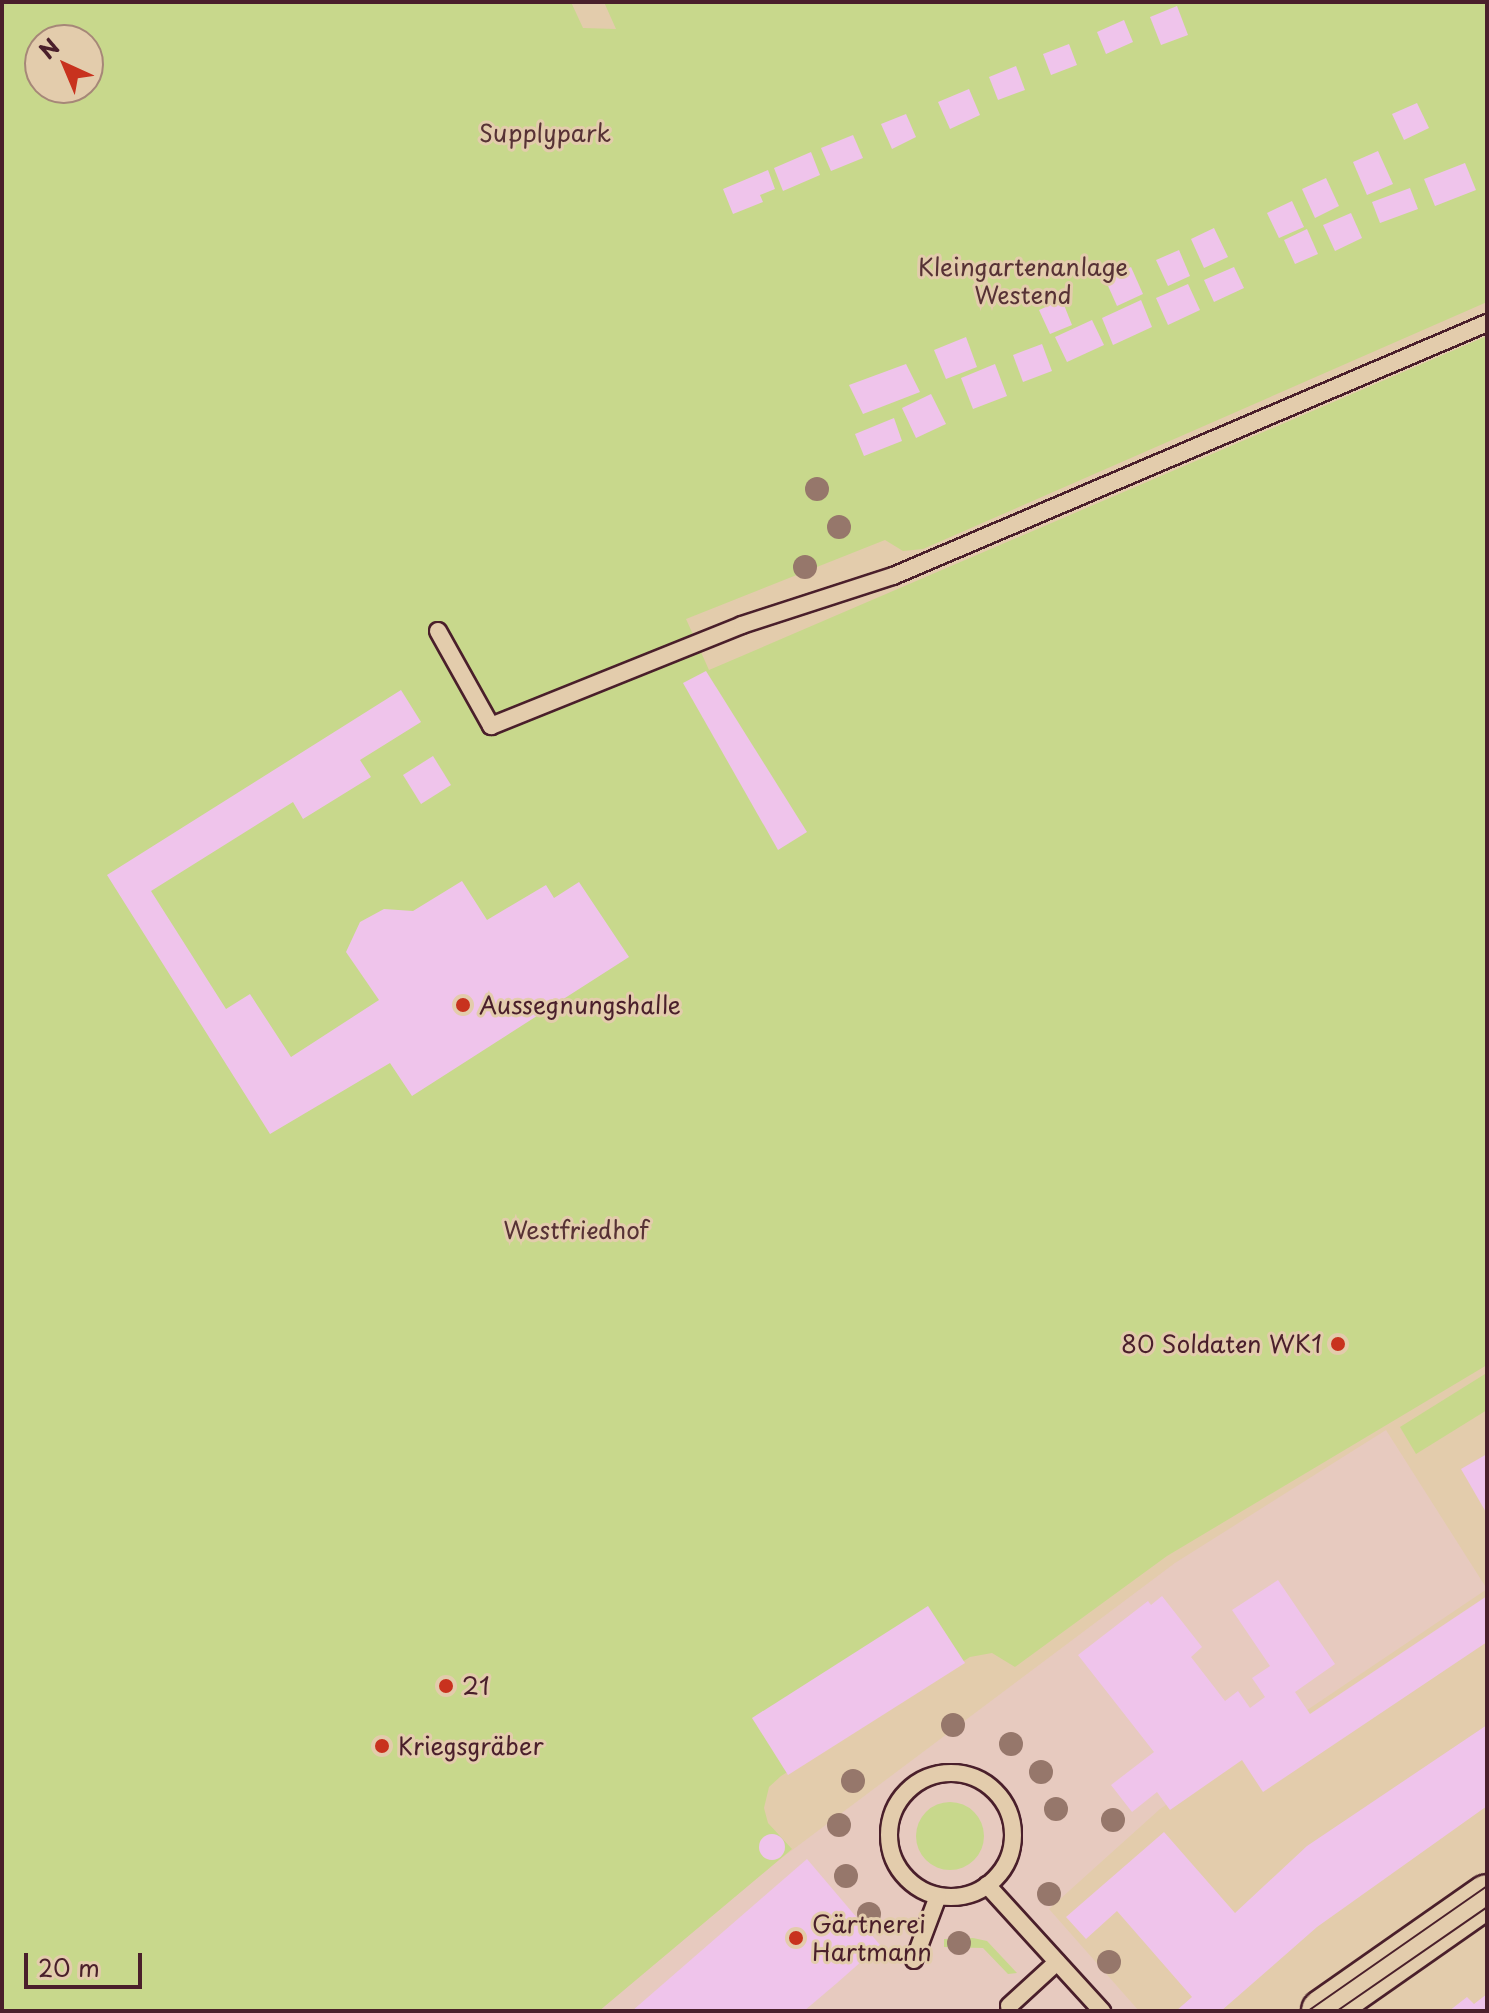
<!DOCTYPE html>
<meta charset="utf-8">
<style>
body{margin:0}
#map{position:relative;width:1489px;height:2013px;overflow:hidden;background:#e3ccac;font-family:"Playpen Sans",sans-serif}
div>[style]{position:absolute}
.built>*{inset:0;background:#e7cabf}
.green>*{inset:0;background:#c8d88c}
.round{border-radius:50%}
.building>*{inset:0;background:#efc4eb}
.roads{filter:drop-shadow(2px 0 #4a1f2b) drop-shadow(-2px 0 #4a1f2b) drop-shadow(0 2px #4a1f2b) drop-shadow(0 -2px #4a1f2b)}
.service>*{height:16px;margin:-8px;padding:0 8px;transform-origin:8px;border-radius:8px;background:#e3ccac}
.service>.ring{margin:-8px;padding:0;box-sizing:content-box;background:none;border:16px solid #e3ccac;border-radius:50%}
.tertiary>*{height:42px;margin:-21px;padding:0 21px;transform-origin:21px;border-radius:21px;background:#e3ccac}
.tram>*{height:2px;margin:-1px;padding:0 1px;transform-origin:1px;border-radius:1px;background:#4a1f2b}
.trees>*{width:24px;height:24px;margin:-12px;border-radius:50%;background:#96776b}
.dots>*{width:22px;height:22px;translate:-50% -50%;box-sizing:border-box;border:4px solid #e3ccac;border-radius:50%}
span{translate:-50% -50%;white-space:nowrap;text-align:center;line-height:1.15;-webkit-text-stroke:6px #e3ccac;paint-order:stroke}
.park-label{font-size:24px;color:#573235}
.poi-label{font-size:24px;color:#4a1f2b}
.left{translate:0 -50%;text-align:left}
.right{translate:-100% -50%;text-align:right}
.frame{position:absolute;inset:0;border:4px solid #4a1f2b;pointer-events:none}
.north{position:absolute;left:24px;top:24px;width:80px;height:80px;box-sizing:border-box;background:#e3ccac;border:2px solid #a68778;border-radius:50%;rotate:316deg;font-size:22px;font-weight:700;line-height:32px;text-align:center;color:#4a1f2b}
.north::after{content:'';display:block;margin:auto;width:28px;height:36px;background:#c8321e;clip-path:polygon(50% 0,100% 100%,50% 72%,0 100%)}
.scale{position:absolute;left:24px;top:1953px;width:118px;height:36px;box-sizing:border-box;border:4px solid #4a1f2b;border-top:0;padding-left:10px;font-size:24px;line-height:28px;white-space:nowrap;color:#4a1f2b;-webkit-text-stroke:6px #e3ccac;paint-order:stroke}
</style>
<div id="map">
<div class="built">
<i style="clip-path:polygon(1386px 1430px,1487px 1589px,1160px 1809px,1049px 1909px,1139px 2011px,599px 2011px,779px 1860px,1175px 1563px)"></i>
</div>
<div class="green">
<i style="clip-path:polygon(evenodd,2px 2px,571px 2px,583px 28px,616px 29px,604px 2px,1487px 2px,1487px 302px,923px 549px,903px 551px,885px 540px,686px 619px,709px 670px,1487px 336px,1487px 1365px,1167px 1556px,1015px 1667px,992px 1653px,970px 1657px,781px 1776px,769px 1787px,764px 1808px,768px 1823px,792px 1849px,599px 2011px,2px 2011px,2px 2px,40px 40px,88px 40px,88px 88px,40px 88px,40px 40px)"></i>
<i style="clip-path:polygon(1485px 1374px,1487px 1410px,1416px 1454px,1400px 1427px)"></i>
<i class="round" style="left:916px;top:1802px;width:68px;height:68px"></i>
<i style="clip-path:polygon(973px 1938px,987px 1941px,1017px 1973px,1008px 1974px,983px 1948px,944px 1947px,944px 1939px)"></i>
</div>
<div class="building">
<i style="clip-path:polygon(1177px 6px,1188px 35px,1161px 45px,1150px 17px)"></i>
<i style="clip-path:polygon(1124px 20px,1133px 42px,1106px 54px,1097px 32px)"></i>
<i style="clip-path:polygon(1069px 44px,1077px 65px,1051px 75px,1043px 54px)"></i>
<i style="clip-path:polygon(1016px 66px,1025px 90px,998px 100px,989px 77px)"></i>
<i style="clip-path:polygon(969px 89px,980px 115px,950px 129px,938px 102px)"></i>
<i style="clip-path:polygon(1417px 103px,1429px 128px,1404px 140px,1392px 114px)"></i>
<i style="clip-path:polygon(906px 114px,916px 137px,892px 149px,881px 124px)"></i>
<i style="clip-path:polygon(853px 135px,863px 158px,831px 171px,821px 148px)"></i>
<i style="clip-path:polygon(1378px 151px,1393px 184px,1367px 195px,1353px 162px)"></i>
<i style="clip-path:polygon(811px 152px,820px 175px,783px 191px,774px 168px)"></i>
<i style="clip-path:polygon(1465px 163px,1476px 190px,1435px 206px,1424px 179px)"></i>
<i style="clip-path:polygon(768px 170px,775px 189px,760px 195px,763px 202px,733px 214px,723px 189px)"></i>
<i style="clip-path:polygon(1326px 178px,1339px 206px,1315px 218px,1302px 189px)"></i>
<i style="clip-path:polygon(1410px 188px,1418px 209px,1380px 223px,1372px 202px)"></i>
<i style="clip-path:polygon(1292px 201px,1304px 227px,1279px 238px,1267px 213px)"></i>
<i style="clip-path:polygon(1351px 213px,1362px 238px,1335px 251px,1323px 225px)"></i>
<i style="clip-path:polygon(1214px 228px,1228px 257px,1204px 268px,1191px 239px)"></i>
<i style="clip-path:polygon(1307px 229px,1318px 254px,1295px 264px,1284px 240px)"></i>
<i style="clip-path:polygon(1179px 250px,1190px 276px,1168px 286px,1156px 260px)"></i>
<i style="clip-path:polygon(1131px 267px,1143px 294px,1117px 306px,1105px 279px)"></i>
<i style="clip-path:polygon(1234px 267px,1244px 288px,1214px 302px,1204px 280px)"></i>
<i style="clip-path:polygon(1188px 284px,1200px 310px,1168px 325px,1156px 298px)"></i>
<i style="clip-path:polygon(1062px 300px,1072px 325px,1050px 334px,1039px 310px)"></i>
<i style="clip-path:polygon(1141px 300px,1152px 327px,1113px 345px,1102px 318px)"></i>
<i style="clip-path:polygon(1092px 320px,1104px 345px,1067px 362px,1055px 337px)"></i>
<i style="clip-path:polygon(966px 337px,977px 367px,946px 379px,934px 350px)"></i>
<i style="clip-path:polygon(1042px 344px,1052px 371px,1023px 382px,1013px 355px)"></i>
<i style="clip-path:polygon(906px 364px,920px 392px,863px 414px,849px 385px)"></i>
<i style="clip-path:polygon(995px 364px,1007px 396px,973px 409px,961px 378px)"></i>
<i style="clip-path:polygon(931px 394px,946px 424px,916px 438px,902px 408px)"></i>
<i style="clip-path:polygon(894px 418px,902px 441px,864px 456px,855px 434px)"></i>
<i style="clip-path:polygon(706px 671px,807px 832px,778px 850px,683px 683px)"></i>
<i style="clip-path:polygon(401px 690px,421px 722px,360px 760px,371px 777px,303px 819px,293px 802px,151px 891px,226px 1009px,250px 994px,291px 1057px,379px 1000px,346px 952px,360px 922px,384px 909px,413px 911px,462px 881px,487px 920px,546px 885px,554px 898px,579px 882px,629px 957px,412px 1096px,390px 1063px,270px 1134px,107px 875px)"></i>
<i style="clip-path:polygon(433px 756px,451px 785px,421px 804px,403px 775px)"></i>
<i style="clip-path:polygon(1487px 1454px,1487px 1514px,1461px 1469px)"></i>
<i style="clip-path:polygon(1278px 1580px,1335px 1664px,1295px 1692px,1310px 1714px,1487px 1596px,1487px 1642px,1263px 1792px,1242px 1760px,1170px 1810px,1157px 1792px,1132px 1812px,1111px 1785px,1154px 1752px,1078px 1655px,1148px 1601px,1151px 1605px,1162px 1596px,1202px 1647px,1191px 1657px,1225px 1701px,1238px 1691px,1250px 1708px,1265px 1697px,1252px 1678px,1270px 1666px,1232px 1610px)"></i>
<i style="clip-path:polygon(928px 1606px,965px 1663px,788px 1775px,752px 1718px)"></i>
<i style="clip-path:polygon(1487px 1725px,1487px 1806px,1317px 1927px,1221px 2011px,1176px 2011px,1192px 1997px,1117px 1911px,1086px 1939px,1066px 1917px,1164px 1832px,1235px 1913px,1307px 1846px)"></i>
<i class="round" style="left:759px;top:1834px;width:26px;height:26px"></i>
<i style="clip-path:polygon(807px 1859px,880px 1945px,837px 1983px,804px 2011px,632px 2011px)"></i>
<i style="clip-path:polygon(1487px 1994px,1487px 2011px,1449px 2011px,1467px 1997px,1474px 2004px)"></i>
</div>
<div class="roads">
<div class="service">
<i style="left:438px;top:631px;width:109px;rotate:60.8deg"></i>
<i style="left:491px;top:726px;width:271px;rotate:-21.9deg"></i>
<i style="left:742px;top:625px;width:159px;rotate:-18deg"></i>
<i style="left:893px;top:576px;width:646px;rotate:-23.07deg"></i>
<i class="ring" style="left:889px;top:1773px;width:108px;height:108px"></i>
<i style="left:987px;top:1885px;width:171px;rotate:47.6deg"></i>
<i style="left:914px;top:1960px;width:68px;rotate:-69.4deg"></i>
<i style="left:1009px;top:2006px;width:65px;rotate:-42.5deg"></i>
</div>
<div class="tertiary">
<i style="left:1323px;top:2011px;width:200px;rotate:-35deg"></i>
</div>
</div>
<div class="tram">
<i style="left:1308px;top:2011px;width:218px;rotate:-34.9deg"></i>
<i style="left:1337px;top:2011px;width:183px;rotate:-34.7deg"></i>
</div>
<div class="trees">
<i style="left:817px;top:489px"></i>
<i style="left:839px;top:527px"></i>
<i style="left:805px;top:567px"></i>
<i style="left:953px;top:1725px"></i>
<i style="left:1011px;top:1744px"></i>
<i style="left:1041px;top:1772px"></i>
<i style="left:853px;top:1781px"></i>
<i style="left:1056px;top:1809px"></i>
<i style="left:1113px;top:1820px"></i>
<i style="left:839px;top:1825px"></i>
<i style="left:846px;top:1876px"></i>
<i style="left:1049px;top:1894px"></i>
<i style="left:869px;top:1914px"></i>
<i style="left:959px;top:1943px"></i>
<i style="left:1109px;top:1962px"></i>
</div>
<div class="dots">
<i style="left:463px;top:1005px;background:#c8321e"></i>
<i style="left:1338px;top:1344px;background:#c8321e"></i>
<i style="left:446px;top:1686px;background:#c8321e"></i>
<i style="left:382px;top:1746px;background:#c8321e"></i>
<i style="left:796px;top:1938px;background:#c8321e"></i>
</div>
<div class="park-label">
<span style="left:545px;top:133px">Supplypark</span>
<span style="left:1023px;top:281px">Kleingartenanlage<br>Westend</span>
<span style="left:576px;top:1230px">Westfriedhof</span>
</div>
<div class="poi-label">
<span class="left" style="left:479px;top:1005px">Aussegnungshalle</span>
<span class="right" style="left:1322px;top:1344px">80 Soldaten WK1</span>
<span class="left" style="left:462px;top:1686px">21</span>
<span class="left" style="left:398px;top:1746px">Kriegsgräber</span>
<span class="left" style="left:812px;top:1938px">Gärtnerei<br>Hartmann</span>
</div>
<div class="frame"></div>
<div class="north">N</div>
<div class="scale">20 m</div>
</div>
